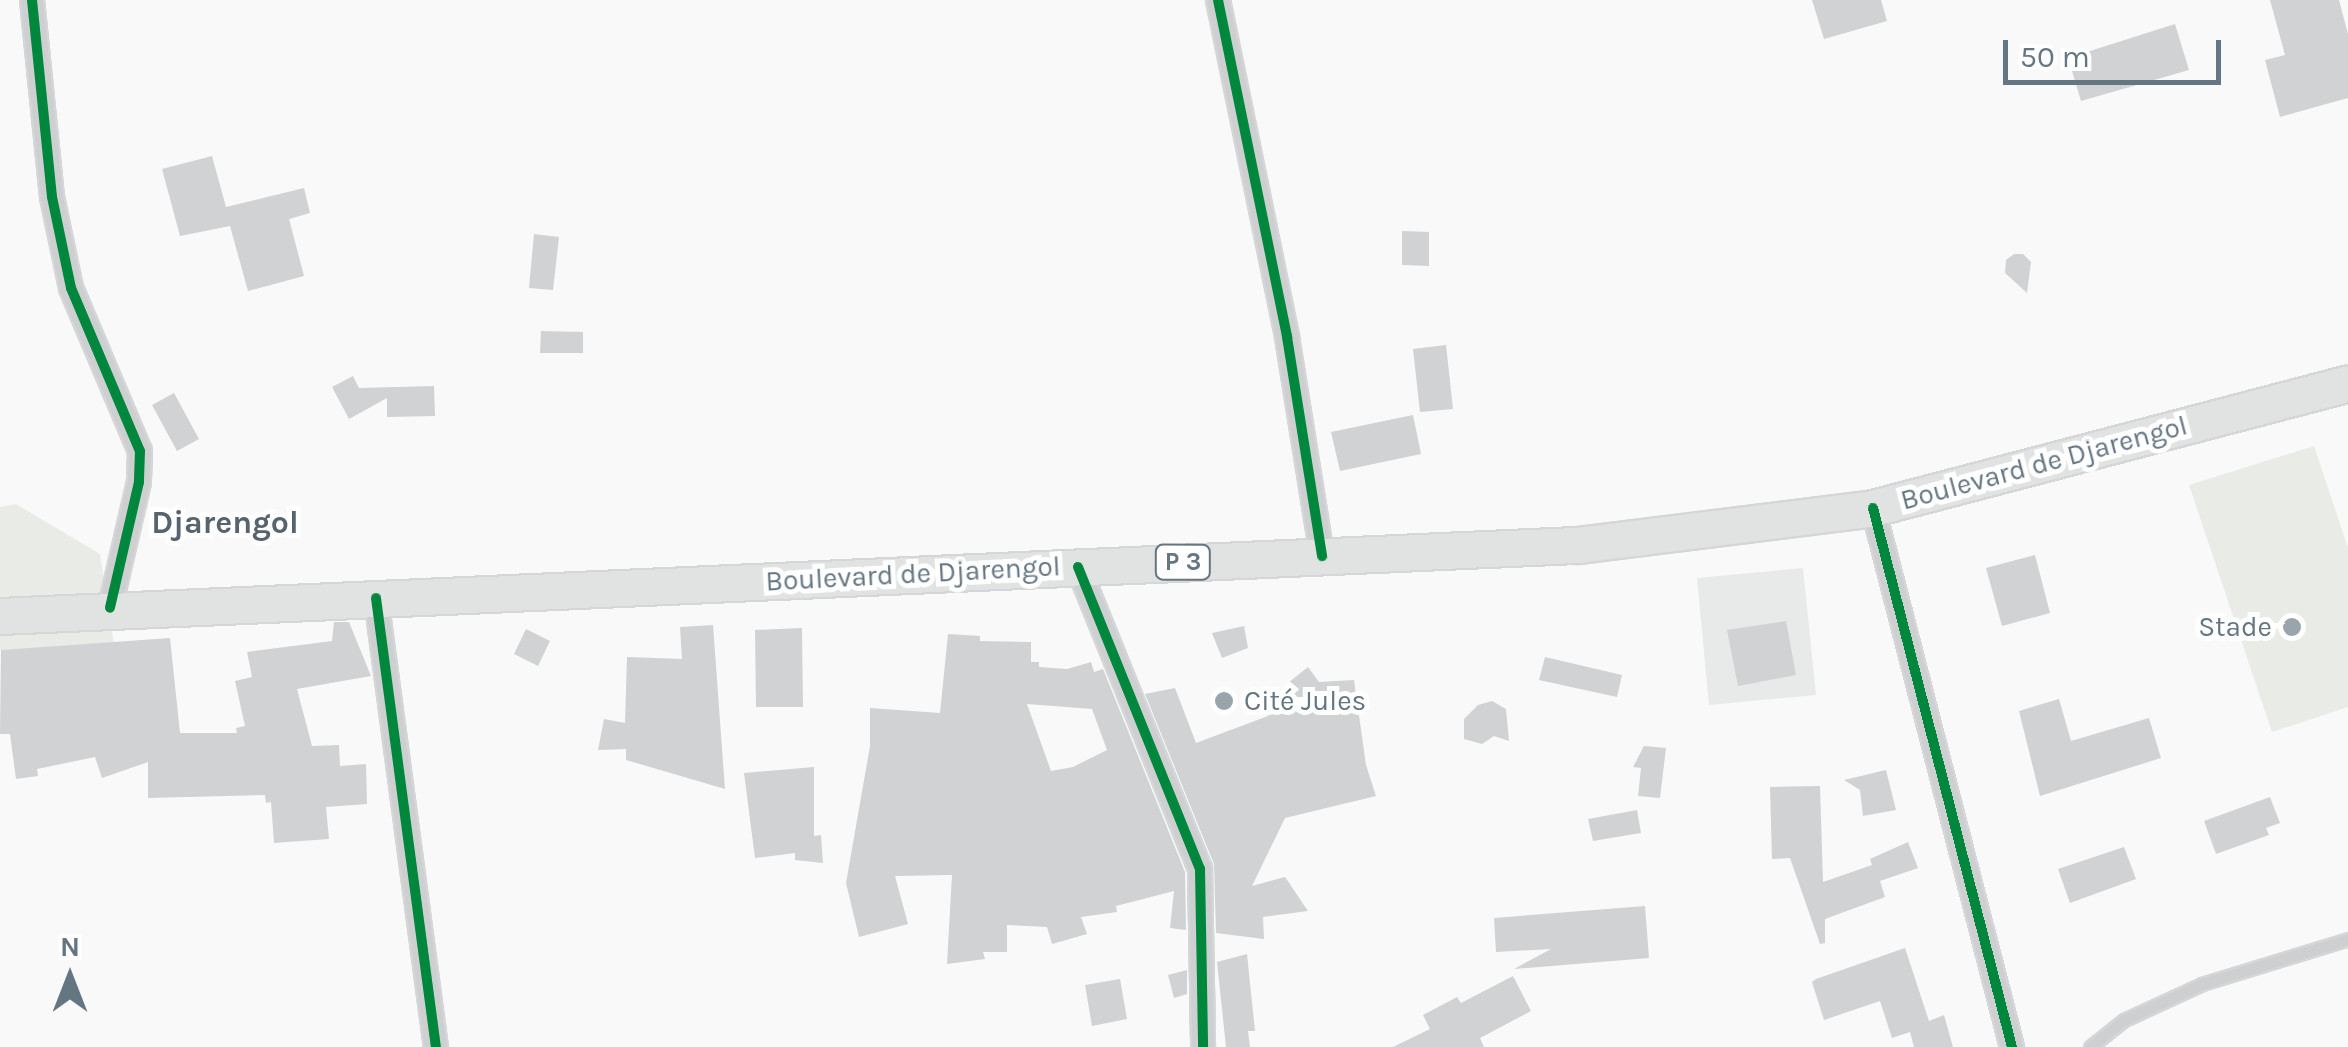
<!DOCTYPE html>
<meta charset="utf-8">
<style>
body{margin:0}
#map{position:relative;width:2348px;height:1047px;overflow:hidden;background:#f9f9f9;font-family:Karla,sans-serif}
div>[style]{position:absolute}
.built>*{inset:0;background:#e8e9e9}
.green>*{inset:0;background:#e8ebe6}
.building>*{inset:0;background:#d0d2d3}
.roads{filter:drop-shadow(2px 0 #d5d6d7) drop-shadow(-2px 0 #d5d6d7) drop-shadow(0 2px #d5d6d7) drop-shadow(0 -2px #d5d6d7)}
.service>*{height:11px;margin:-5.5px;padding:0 5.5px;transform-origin:5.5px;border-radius:5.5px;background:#cecfd0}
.minor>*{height:22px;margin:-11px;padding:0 11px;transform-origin:11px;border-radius:11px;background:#cecfd0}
.primary>*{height:35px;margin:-17.5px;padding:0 17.5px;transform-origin:17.5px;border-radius:17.5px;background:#e1e2e2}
.cycleway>*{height:10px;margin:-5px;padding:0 5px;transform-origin:5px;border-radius:5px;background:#00873e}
.dots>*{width:28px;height:28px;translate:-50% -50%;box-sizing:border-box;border:5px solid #fff;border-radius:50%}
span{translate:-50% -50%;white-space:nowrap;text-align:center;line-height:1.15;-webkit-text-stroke:10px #fff;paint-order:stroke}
.shield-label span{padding:2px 8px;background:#fff;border:2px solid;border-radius:8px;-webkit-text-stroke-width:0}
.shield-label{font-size:25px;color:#657683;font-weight:700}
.street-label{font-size:28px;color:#657683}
.poi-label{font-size:28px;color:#657683}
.right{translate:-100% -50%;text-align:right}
.left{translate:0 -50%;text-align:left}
.quarter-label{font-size:32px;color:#57646e;font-weight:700}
.north{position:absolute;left:20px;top:927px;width:100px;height:100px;-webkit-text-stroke:8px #fff;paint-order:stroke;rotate:0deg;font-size:28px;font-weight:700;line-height:40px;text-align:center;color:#657683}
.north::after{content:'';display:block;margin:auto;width:35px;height:45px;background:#657683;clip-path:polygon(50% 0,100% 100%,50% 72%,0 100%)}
.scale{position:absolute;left:2003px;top:40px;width:218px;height:45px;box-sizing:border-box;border:5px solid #657683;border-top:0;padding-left:12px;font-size:30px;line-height:35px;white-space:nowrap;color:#657683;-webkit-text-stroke:8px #fff;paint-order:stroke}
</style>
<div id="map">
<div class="built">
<i style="clip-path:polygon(1803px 568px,1816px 695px,1709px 705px,1697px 578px)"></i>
</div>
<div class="green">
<i style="clip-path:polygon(2314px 446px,2348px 548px,2348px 707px,2272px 732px,2189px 485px)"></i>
<i style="clip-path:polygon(16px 504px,100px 554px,114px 644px,0 650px,0 507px)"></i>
</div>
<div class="building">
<i style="clip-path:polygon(1812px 0,1881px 0,1887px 21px,1824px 39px)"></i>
<i style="clip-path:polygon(2270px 0,2339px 0,2348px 34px,2348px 98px,2280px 117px,2265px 60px,2285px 55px)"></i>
<i style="clip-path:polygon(2175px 24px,2189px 70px,2081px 101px,2068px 58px)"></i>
<i style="clip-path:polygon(212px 156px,226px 207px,304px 188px,310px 213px,289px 219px,304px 276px,248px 291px,230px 226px,180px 236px,162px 169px)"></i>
<i style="clip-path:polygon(1402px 231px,1429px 232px,1429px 266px,1402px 265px)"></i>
<i style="clip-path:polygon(534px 234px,559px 237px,553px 290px,529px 288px)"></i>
<i style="clip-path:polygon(2014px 254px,2023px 254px,2031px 262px,2027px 293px,2005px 273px,2006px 260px)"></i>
<i style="clip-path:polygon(541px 331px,583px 332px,583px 353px,540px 353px)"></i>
<i style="clip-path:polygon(1446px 345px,1453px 409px,1420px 412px,1413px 349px)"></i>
<i style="clip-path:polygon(353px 376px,359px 388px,434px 386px,435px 416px,387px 417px,387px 398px,349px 419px,332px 387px)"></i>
<i style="clip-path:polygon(174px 393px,199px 439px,177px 451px,152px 405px)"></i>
<i style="clip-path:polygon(1413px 415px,1421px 454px,1340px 471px,1331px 432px)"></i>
<i style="clip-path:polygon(2035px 555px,2050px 613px,2002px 626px,1986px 568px)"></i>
<i style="clip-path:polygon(1786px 621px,1796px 675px,1738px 686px,1727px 630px)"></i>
<i style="clip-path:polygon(334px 622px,349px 622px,371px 676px,297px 689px,312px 746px,339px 745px,340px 766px,366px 764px,367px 804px,326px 807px,329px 839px,274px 843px,271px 802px,266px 803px,265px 795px,148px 798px,148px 762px,102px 778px,95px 757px,37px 769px,38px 776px,16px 779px,10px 734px,0 734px,1px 650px,170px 638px,180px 733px,237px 733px,236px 728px,245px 726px,235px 681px,252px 677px,247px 652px,332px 641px)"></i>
<i style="clip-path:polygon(713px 625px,725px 789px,626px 760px,626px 749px,598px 750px,604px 719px,625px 723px,627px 657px,682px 659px,680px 627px)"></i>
<i style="clip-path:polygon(1244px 626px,1248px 648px,1222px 658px,1212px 633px)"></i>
<i style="clip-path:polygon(802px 628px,803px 707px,756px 707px,755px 630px)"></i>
<i style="clip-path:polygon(526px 629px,550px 641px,538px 666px,514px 654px)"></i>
<i style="clip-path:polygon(evenodd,948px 634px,980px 636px,980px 641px,1031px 642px,1031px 662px,1039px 662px,1039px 667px,1067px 669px,1091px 662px,1094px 672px,1103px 669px,1185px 872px,1186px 930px,1170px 928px,1174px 891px,1116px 906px,1117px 912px,1081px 917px,1087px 934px,1052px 944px,1047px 927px,1007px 925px,1007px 952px,983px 952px,985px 959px,947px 964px,952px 875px,895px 876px,908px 924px,859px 937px,846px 883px,870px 746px,870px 708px,940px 713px,948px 634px,1027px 704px,1092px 709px,1107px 750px,1073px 767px,1051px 771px,1027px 704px)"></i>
<i style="clip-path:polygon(1545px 657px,1622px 675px,1617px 697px,1539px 680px)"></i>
<i style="clip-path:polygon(1308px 667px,1319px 682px,1354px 680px,1366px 765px,1376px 796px,1285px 818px,1252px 886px,1285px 877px,1308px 911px,1263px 917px,1264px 939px,1216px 933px,1214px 864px,1145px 694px,1175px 688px,1196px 743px,1268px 716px,1262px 703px,1292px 690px,1288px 683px)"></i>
<i style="clip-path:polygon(2059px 699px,2071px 741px,2149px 718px,2161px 758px,2040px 796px,2019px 711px)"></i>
<i style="clip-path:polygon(1492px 701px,1506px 709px,1509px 741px,1494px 736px,1482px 744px,1464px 739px,1464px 719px,1478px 705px)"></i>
<i style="clip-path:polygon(1644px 746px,1666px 748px,1660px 798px,1638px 796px,1641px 768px,1633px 767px)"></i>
<i style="clip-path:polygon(814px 767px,814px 836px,821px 835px,823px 863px,795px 860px,795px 853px,755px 858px,744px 773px)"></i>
<i style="clip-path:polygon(1886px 770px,1896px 810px,1863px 816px,1860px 790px,1844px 780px)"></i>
<i style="clip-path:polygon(1820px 786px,1823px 882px,1872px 865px,1870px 859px,1908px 842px,1918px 868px,1880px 881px,1885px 897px,1825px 919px,1825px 943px,1820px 944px,1790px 858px,1772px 859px,1770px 787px)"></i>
<i style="clip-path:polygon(2270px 797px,2280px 823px,2266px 828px,2269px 835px,2216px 854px,2204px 821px)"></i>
<i style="clip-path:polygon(1637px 810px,1641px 833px,1593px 841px,1588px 819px)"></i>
<i style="clip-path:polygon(2124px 847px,2136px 879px,2070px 903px,2058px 869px)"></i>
<i style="clip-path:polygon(1645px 906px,1649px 958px,1514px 969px,1551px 949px,1496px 952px,1494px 918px)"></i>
<i style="clip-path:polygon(1905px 948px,1929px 1021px,1944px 1015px,1953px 1047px,1914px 1047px,1910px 1032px,1892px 1038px,1880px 1001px,1824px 1020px,1812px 982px,1816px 979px)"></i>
<i style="clip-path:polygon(1247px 954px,1255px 1031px,1248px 1031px,1250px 1047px,1226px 1047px,1217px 962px)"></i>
<i style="clip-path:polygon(1187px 970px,1187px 994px,1174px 998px,1168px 975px)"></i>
<i style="clip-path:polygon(1513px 976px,1531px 1011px,1480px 1038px,1484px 1047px,1393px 1047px,1430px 1029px,1423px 1015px,1457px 997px,1461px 1003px)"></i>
<i style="clip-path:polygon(1120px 979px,1127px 1019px,1092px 1026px,1085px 985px)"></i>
</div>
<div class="roads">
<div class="service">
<i style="left:2090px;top:1047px;width:43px;rotate:-38.5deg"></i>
<i style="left:2124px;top:1020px;width:86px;rotate:-24.8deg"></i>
<i style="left:2202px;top:984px;width:153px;rotate:-17.1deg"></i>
</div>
<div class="minor">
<i style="left:32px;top:0;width:198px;rotate:84.2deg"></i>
<i style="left:52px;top:197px;width:93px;rotate:78.2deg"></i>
<i style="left:71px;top:288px;width:177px;rotate:67.1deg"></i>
<i style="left:140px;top:451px;width:31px;rotate:92deg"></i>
<i style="left:139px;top:482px;width:129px;rotate:103deg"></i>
<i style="left:1218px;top:0;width:344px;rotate:78.4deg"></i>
<i style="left:1287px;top:337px;width:222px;rotate:80.9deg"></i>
<i style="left:1873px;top:508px;width:557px;rotate:75.54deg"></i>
<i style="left:1078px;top:567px;width:326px;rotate:68deg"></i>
<i style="left:1200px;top:869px;width:178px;rotate:89deg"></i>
<i style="left:376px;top:598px;width:453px;rotate:82.4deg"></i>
</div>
<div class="primary">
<i style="left:0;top:616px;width:1580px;rotate:-2.58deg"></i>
<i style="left:1578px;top:545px;width:297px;rotate:-7.1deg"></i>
<i style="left:1873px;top:508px;width:491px;rotate:-14.7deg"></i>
</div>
</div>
<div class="cycleway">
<i style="left:32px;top:0;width:198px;rotate:84.2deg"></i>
<i style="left:52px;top:197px;width:93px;rotate:78.2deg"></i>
<i style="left:71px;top:288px;width:177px;rotate:67.1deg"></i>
<i style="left:140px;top:451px;width:31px;rotate:92deg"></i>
<i style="left:139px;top:482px;width:129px;rotate:103deg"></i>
<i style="left:1218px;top:0;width:344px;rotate:78.4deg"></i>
<i style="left:1287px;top:337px;width:222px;rotate:80.9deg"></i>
<i style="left:1873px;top:508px;width:557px;rotate:75.54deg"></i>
<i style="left:1078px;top:567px;width:326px;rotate:68deg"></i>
<i style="left:1200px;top:869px;width:178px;rotate:89deg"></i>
<i style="left:376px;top:598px;width:453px;rotate:82.4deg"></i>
</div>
<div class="dots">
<i style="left:2292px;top:627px;background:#99a4ac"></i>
<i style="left:1224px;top:701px;background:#99a4ac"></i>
</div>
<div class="shield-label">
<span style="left:1183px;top:562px">P 3</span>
</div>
<div class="street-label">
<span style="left:2044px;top:463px;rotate:-15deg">Boulevard de Djarengol</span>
<span style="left:913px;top:574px;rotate:-3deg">Boulevard de Djarengol</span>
</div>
<div class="poi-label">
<span class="right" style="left:2272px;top:627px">Stade</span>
<span class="left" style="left:1244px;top:701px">Cité Jules</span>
</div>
<div class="quarter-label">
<span style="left:225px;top:523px">Djarengol</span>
</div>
<div class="north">N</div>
<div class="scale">50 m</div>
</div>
